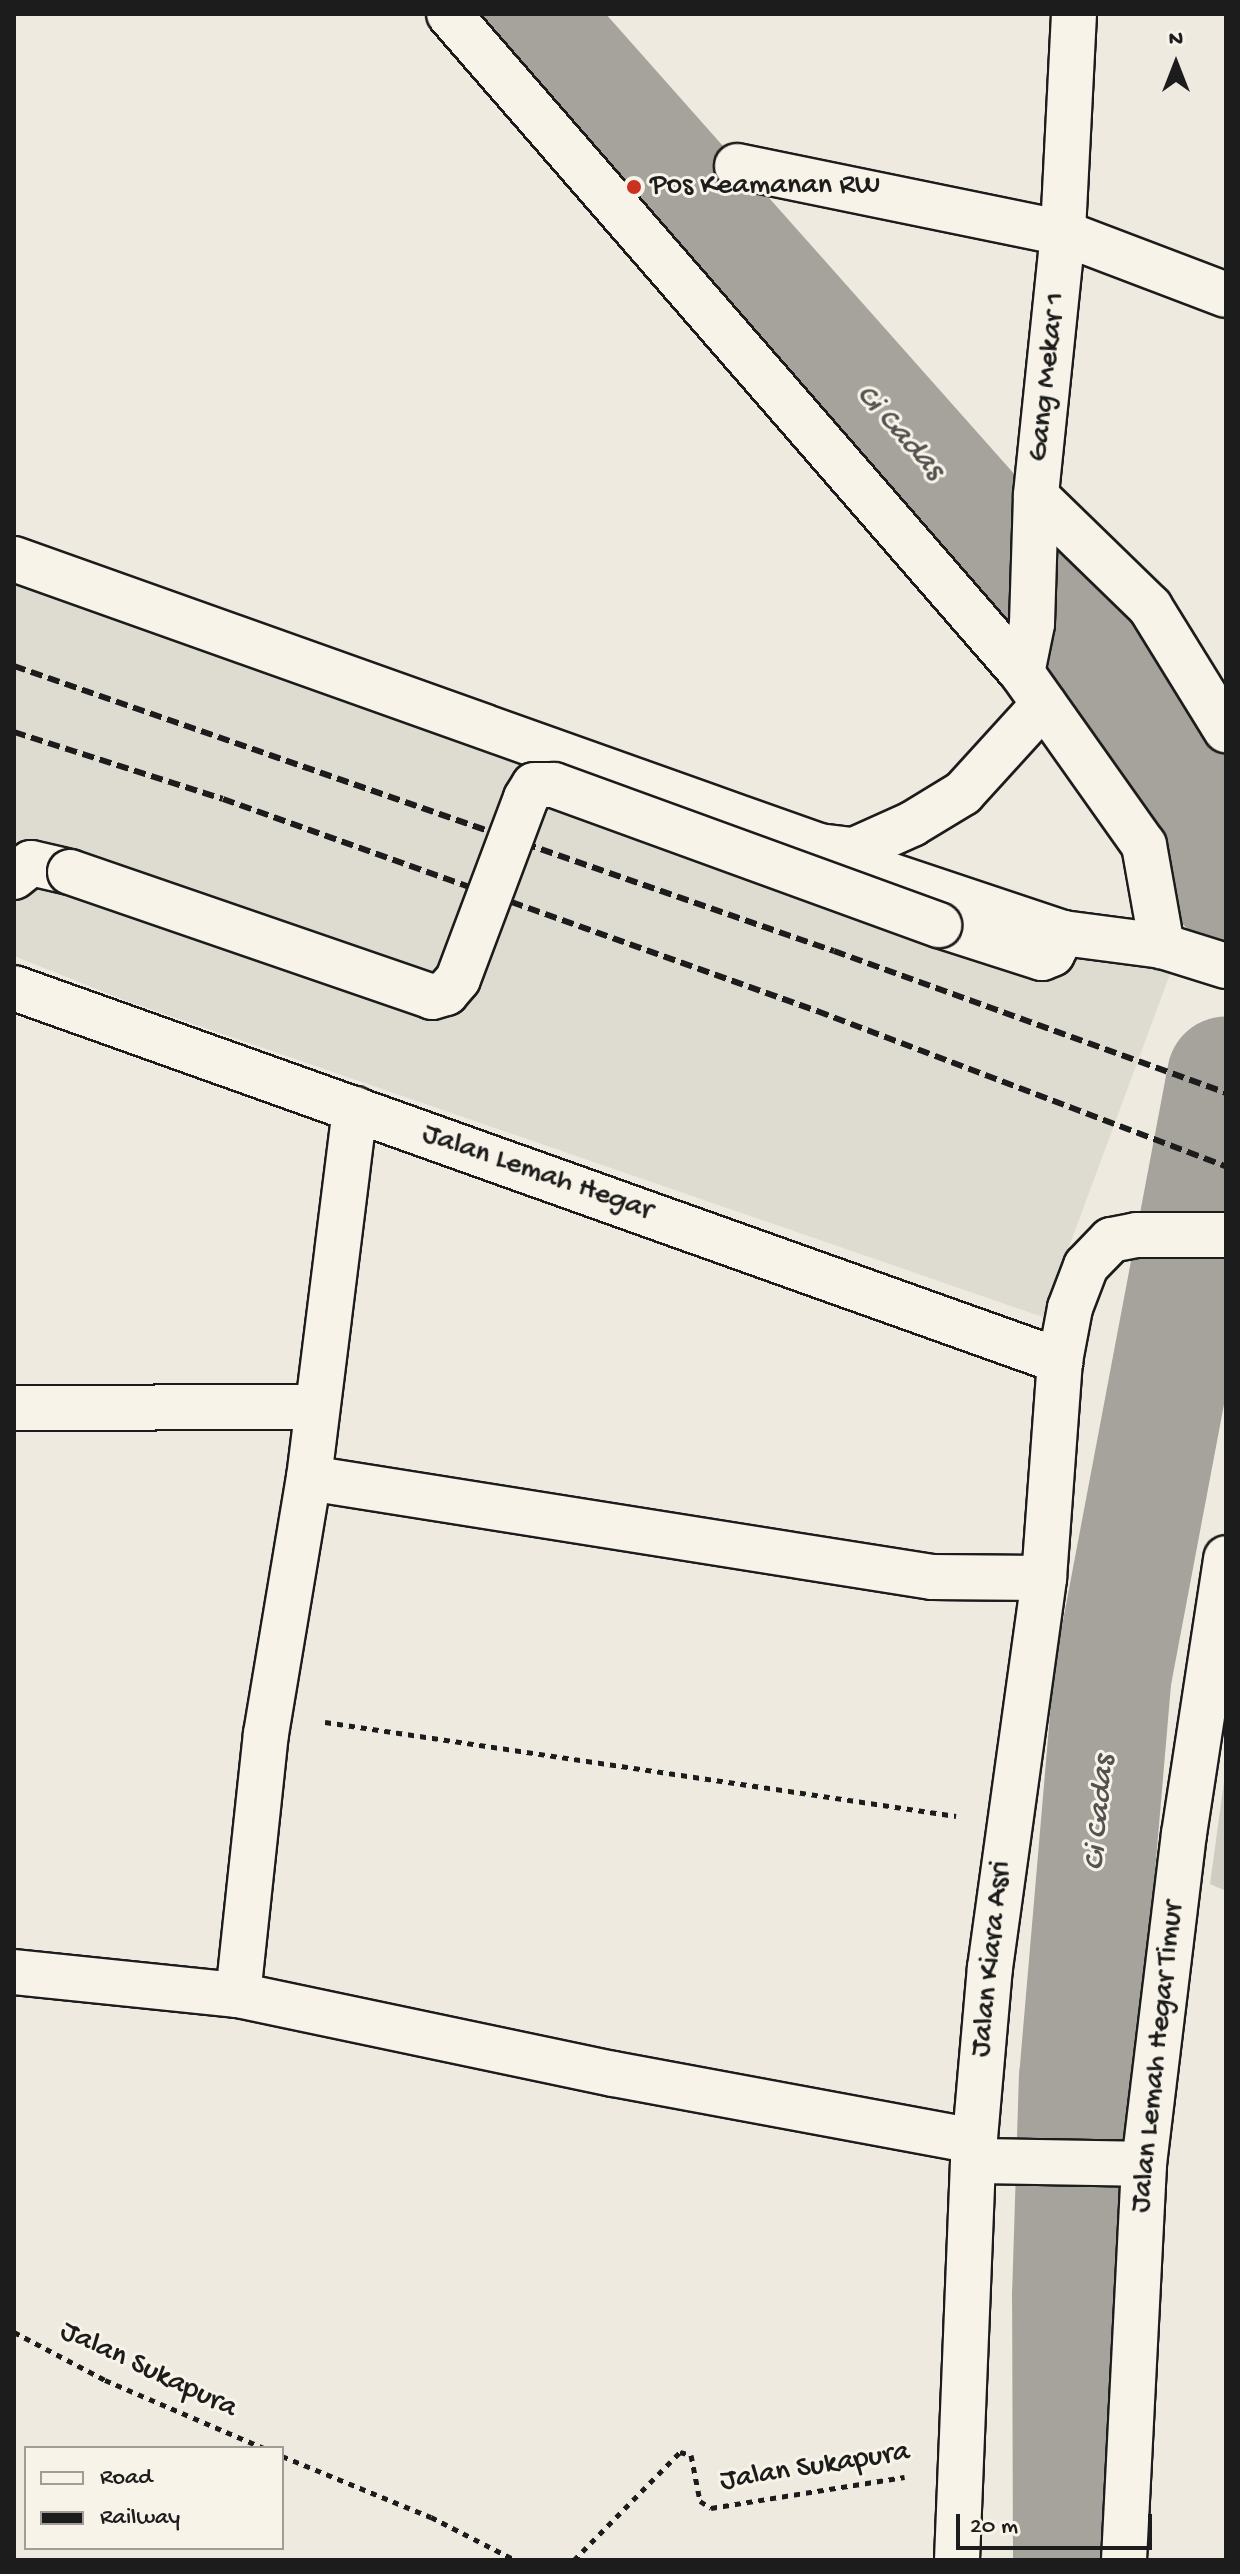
<!DOCTYPE html>
<style>
body{margin:0}
#map{position:relative;width:1240px;height:2574px;overflow:hidden;background:#eeeae0;font-family:"Gochi Hand",sans-serif}
div>[style]{position:absolute}
.built>*{inset:0;background:#dedbd1}
.green>*{inset:0;background:#cfccc3}
.river>*{height:118px;margin:-59px;padding:0 59px;transform-origin:59px;border-radius:59px;background:#a6a39d}
.path>*{height:5px;margin-top:-2.5px;transform-origin:0;background:repeating-linear-gradient(90deg,#1c1c1c 0 6px,transparent 0 12px)}
.roads{filter:drop-shadow(2px 0 #1c1c1c) drop-shadow(-2px 0 #1c1c1c) drop-shadow(0 2px #1c1c1c) drop-shadow(0 -2px #1c1c1c)}
.pedestrian>*{height:44px;margin:-22px;padding:0 22px;transform-origin:22px;border-radius:22px;background:#f7f3e8}
.minor>*{height:44px;margin:-22px;padding:0 22px;transform-origin:22px;border-radius:22px;background:#f7f3e8}
.rail>*{height:6px;margin-top:-3px;transform-origin:0;background:repeating-linear-gradient(90deg,#1c1c1c 0 12px,transparent 0 18px)}
.bridges{filter:drop-shadow(2px 0 #1c1c1c) drop-shadow(-2px 0 #1c1c1c) drop-shadow(0 2px #1c1c1c) drop-shadow(0 -2px #1c1c1c)}
.pedestrian-bridge>*{height:44px;margin:-22px;padding:0 22px;transform-origin:22px;border-radius:22px;background:#f7f3e8}
.dots>*{width:22px;height:22px;translate:-50% -50%;box-sizing:border-box;border:4px solid #f7f3e8;border-radius:50%}
span{translate:-50% -50%;white-space:nowrap;text-align:center;line-height:1.15;-webkit-text-stroke:6px #f7f3e8;paint-order:stroke}
.poi-label{font-size:30px;color:#1c1c1c}
.left{translate:0 -50%;text-align:left}
.street-label{font-size:30px;color:#1c1c1c}
.water-label{font-size:32px;color:#535250;font-style:italic}
.frame{position:absolute;inset:0;border:16px solid #1c1c1c;pointer-events:none}
.legend{position:absolute;left:24px;top:2446px;width:260px;height:104px;box-sizing:border-box;background:#f7f3e8;border:2px solid #9f9d96;margin:0;padding:10px 14px;list-style:none;font-size:24px;color:#1c1c1c}
.legend li{display:flex;align-items:center;gap:16px;height:40px}
.legend b{width:40px;border:2px solid #9f9d96}
.north{position:absolute;left:1136px;top:24px;width:80px;height:80px;-webkit-text-stroke:6px #f7f3e8;paint-order:stroke;rotate:0deg;font-size:22px;font-weight:700;line-height:32px;text-align:center;color:#1c1c1c}
.north::after{content:'';display:block;margin:auto;width:28px;height:36px;background:#1c1c1c;clip-path:polygon(50% 0,100% 100%,50% 72%,0 100%)}
.scale{position:absolute;left:956px;top:2514px;width:196px;height:36px;box-sizing:border-box;border:4px solid #1c1c1c;border-top:0;padding-left:10px;font-size:24px;line-height:28px;white-space:nowrap;color:#1c1c1c;-webkit-text-stroke:6px #f7f3e8;paint-order:stroke}
</style>
<div id="map">
<div class="built">
<i style="clip-path:polygon(14px 570px,492px 747px,1170px 974px,1043px 1317px,124px 1000px,14px 956px)"></i>
</div>
<div class="green">
<i style="clip-path:polygon(1226px 1767px,1226px 1891px,1210px 1884px)"></i>
</div>
<div class="river">
<i style="left:527px;top:14px;width:890px;rotate:48.41deg"></i>
<i style="left:1118px;top:680px;width:231px;rotate:62.1deg"></i>
<i style="left:1072px;top:2560px;width:263px;rotate:-90.2deg"></i>
<i style="left:1071px;top:2297px;width:218px;rotate:-88.2deg"></i>
<i style="left:1078px;top:2079px;width:407px;rotate:-85.1deg"></i>
<i style="left:1113px;top:1674px;width:609px;rotate:-79.3deg"></i>
</div>
<div class="path">
<i style="left:325px;top:1722px;width:638px;rotate:8.47deg"></i>
<i style="left:14px;top:2332px;width:103px;rotate:27.8deg"></i>
<i style="left:105px;top:2380px;width:173px;rotate:23.2deg"></i>
<i style="left:282px;top:2456px;width:161px;rotate:22.3deg"></i>
<i style="left:431px;top:2517px;width:94px;rotate:27.1deg"></i>
<i style="left:574px;top:2560px;width:151px;rotate:-45.5deg"></i>
<i style="left:680px;top:2452px;width:11px;rotate:15deg"></i>
<i style="left:691px;top:2455px;width:47px;rotate:78.9deg"></i>
<i style="left:700px;top:2501px;width:13px;rotate:32deg"></i>
<i style="left:711px;top:2508px;width:196px;rotate:-9.1deg"></i>
</div>
<div class="roads">
<div class="pedestrian">
<i style="left:14px;top:877px;width:22px;rotate:-39deg"></i>
<i style="left:31px;top:863px;width:40px;rotate:13deg"></i>
<i style="left:939px;top:925px;width:108px;rotate:17.8deg"></i>
<i style="left:1042px;top:958px;width:11px;rotate:-22deg"></i>
<i style="left:1052px;top:954px;width:24px;rotate:-62deg"></i>
</div>
<div class="minor">
<i style="left:449px;top:14px;width:873px;rotate:48.99deg"></i>
<i style="left:1022px;top:673px;width:211px;rotate:54.7deg"></i>
<i style="left:1144px;top:845px;width:103px;rotate:79.9deg"></i>
<i style="left:1074px;top:14px;width:219px;rotate:92.9deg"></i>
<i style="left:1063px;top:233px;width:174px;rotate:20.8deg"></i>
<i style="left:737px;top:166px;width:333px;rotate:11.6deg"></i>
<i style="left:1063px;top:233px;width:264px;rotate:95.9deg"></i>
<i style="left:1036px;top:496px;width:128px;rotate:91.8deg"></i>
<i style="left:1032px;top:624px;width:50px;rotate:101.5deg"></i>
<i style="left:1036px;top:496px;width:159px;rotate:44.2deg"></i>
<i style="left:1150px;top:607px;width:145px;rotate:58.3deg"></i>
<i style="left:14px;top:559px;width:855px;rotate:19.62deg"></i>
<i style="left:819px;top:846px;width:35px;rotate:7deg"></i>
<i style="left:854px;top:850px;width:64px;rotate:-24.1deg"></i>
<i style="left:912px;top:824px;width:60px;rotate:-31.3deg"></i>
<i style="left:963px;top:793px;width:120px;rotate:-47.7deg"></i>
<i style="left:854px;top:850px;width:23px;rotate:50deg"></i>
<i style="left:869px;top:868px;width:205px;rotate:18.5deg"></i>
<i style="left:1063px;top:933px;width:100px;rotate:7.5deg"></i>
<i style="left:1162px;top:946px;width:67px;rotate:17.4deg"></i>
<i style="left:14px;top:988px;width:1111px;rotate:19.63deg"></i>
<i style="left:14px;top:1408px;width:303px;rotate:-0.2deg"></i>
<i style="left:309px;top:1478px;width:631px;rotate:9.03deg"></i>
<i style="left:932px;top:1577px;width:112px;rotate:0.5deg"></i>
<i style="left:14px;top:1972px;width:225px;rotate:5.9deg"></i>
<i style="left:238px;top:1995px;width:383px;rotate:11.9deg"></i>
<i style="left:613px;top:2074px;width:368px;rotate:10.5deg"></i>
<i style="left:238px;top:1995px;width:262px;rotate:-83.9deg"></i>
<i style="left:266px;top:1734px;width:260px;rotate:-80.5deg"></i>
<i style="left:309px;top:1478px;width:372px;rotate:-82.9deg"></i>
<i style="left:973px;top:2161px;width:171px;rotate:1deg"></i>
<i style="left:957px;top:2560px;width:399px;rotate:-87.7deg"></i>
<i style="left:973px;top:2161px;width:194px;rotate:-85deg"></i>
<i style="left:990px;top:1968px;width:394px;rotate:-82.1deg"></i>
<i style="left:1044px;top:1578px;width:218px;rotate:-85.8deg"></i>
<i style="left:1060px;top:1361px;width:54px;rotate:-79.3deg"></i>
<i style="left:1070px;top:1308px;width:45px;rotate:-69.1deg"></i>
<i style="left:1086px;top:1266px;width:36px;rotate:-46deg"></i>
<i style="left:1111px;top:1240px;width:25px;rotate:-11deg"></i>
<i style="left:1136px;top:1235px;width:90px"></i>
<i style="left:1124px;top:2560px;width:397px;rotate:-87.1deg"></i>
<i style="left:1144px;top:2164px;width:332px;rotate:-83.1deg"></i>
<i style="left:1184px;top:1834px;width:279px;rotate:-81.3deg"></i>
</div>
</div>
<div class="rail">
<i style="left:14px;top:666px;width:868px;rotate:19.17deg"></i>
<i style="left:834px;top:951px;width:417px;rotate:19.9deg"></i>
<i style="left:14px;top:732px;width:219px;rotate:17.8deg"></i>
<i style="left:223px;top:799px;width:631px;rotate:19.64deg"></i>
<i style="left:817px;top:1011px;width:437px;rotate:20.8deg"></i>
</div>
<div class="bridges">
<div class="pedestrian-bridge">
<i style="left:70px;top:872px;width:383px;rotate:19deg"></i>
<i style="left:432px;top:997px;width:15px;rotate:-16deg"></i>
<i style="left:446px;top:993px;width:18px;rotate:-49deg"></i>
<i style="left:458px;top:979px;width:193px;rotate:-69.4deg"></i>
<i style="left:526px;top:798px;width:15px;rotate:-58deg"></i>
<i style="left:534px;top:785px;width:20px"></i>
<i style="left:554px;top:785px;width:410px;rotate:20deg"></i>
</div>
</div>
<div class="dots">
<i style="left:634px;top:187px;background:#c8321e"></i>
</div>
<div class="poi-label">
<span class="left" style="left:650px;top:187px">Pos Keamanan RW</span>
</div>
<div class="street-label">
<span style="left:1049px;top:377px;rotate:-84deg">Gang Mekar 1</span>
<span style="left:537px;top:1174px;rotate:19deg">Jalan Lemah Hegar</span>
<span style="left:993px;top:1959px;rotate:-84deg">Jalan Kiara Asri</span>
<span style="left:1159px;top:2057px;rotate:-84deg">Jalan Lemah Hegar Timur</span>
<span style="left:148px;top:2371px;rotate:25deg">Jalan Sukapura</span>
<span style="left:815px;top:2468px;rotate:-9deg">Jalan Sukapura</span>
</div>
<div class="water-label">
<span style="left:899px;top:433px;rotate:48deg">Ci Cadas</span>
<span style="left:1101px;top:1813px;rotate:-85deg">Ci Cadas</span>
</div>
<div class="frame"></div>
<ul class="legend">
<li><b style="height:10px;background:#f7f3e8"></b>Road</li>
<li><b style="height:10px;background:#1c1c1c"></b>Railway</li>
</ul>
<div class="north">N</div>
<div class="scale">20 m</div>
</div>
